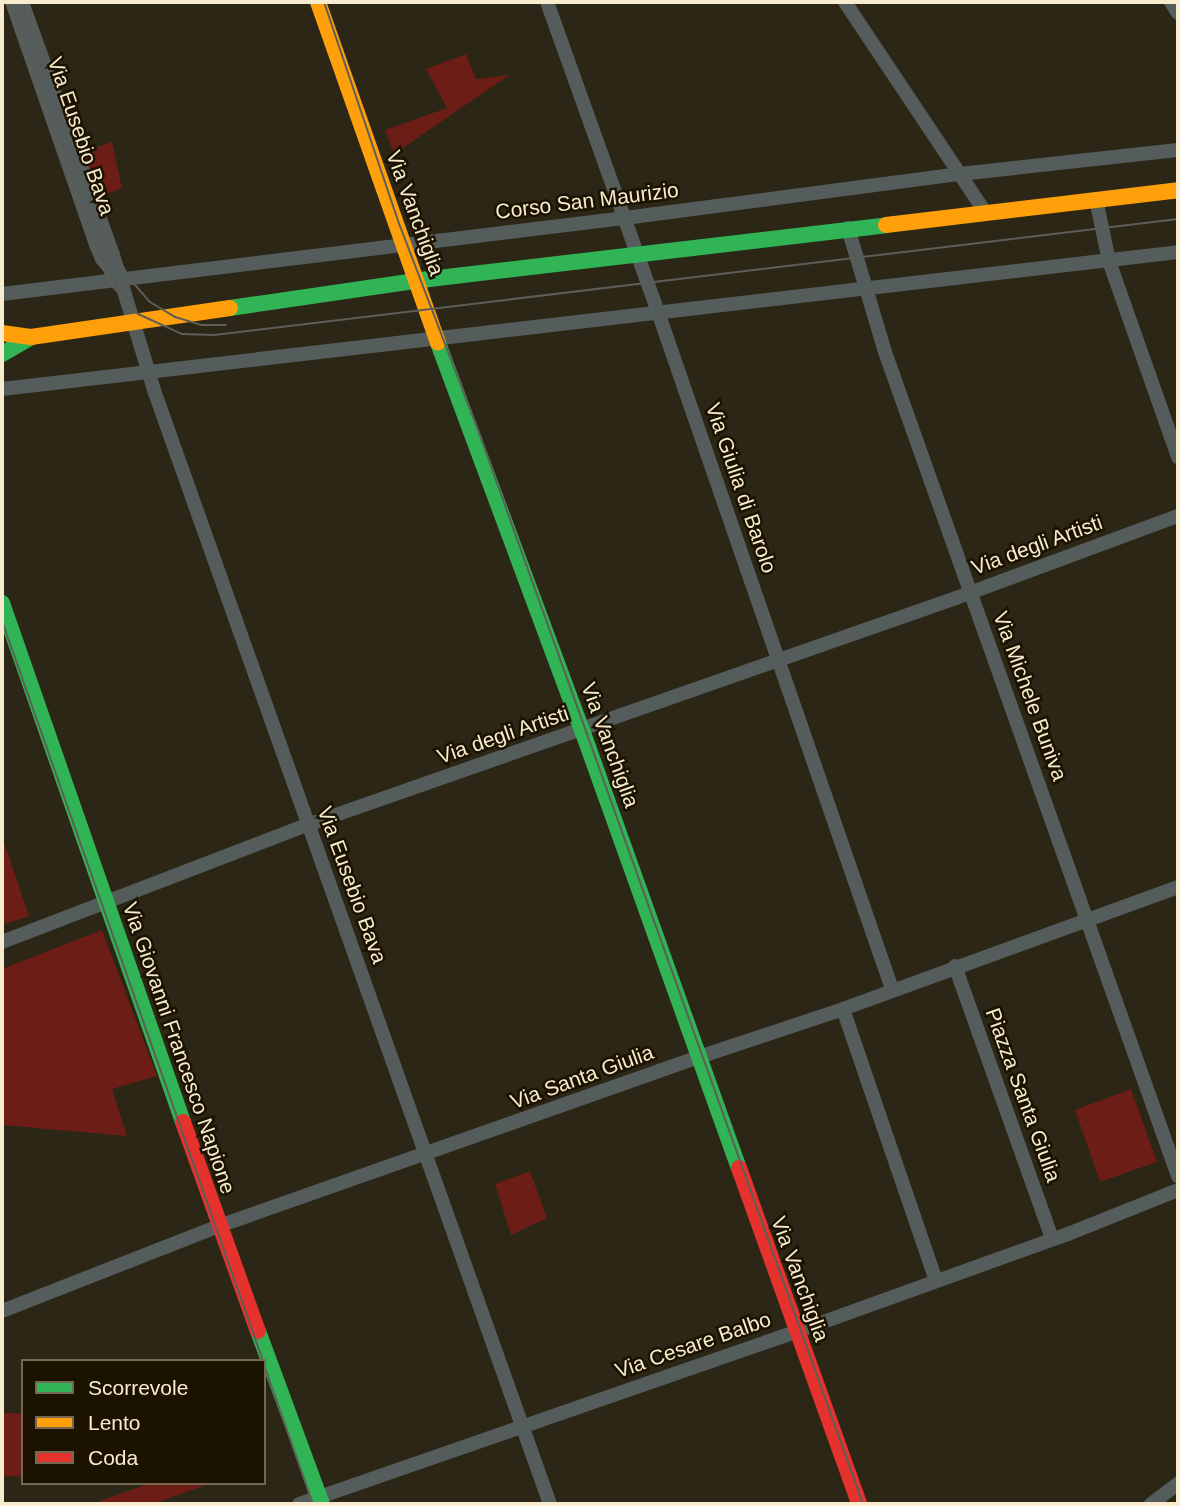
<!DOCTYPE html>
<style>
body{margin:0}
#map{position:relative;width:1180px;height:1506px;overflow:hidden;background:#2b2615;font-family:Arial,sans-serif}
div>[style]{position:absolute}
.green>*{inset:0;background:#6c1d15}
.street>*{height:14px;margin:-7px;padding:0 7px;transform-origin:7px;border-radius:7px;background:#555d5c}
.fast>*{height:16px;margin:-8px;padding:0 8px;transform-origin:8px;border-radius:8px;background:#30b455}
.slow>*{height:16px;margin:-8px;padding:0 8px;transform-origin:8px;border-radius:8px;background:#ff9f0a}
.jam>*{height:16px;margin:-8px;padding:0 8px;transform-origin:8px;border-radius:8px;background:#e5322d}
.tram>*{height:2px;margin:-1px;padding:0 1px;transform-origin:1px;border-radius:1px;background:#5d5e57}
span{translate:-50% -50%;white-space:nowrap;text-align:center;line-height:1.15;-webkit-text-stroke:5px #1b1200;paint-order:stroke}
.street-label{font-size:21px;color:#f8eccf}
.frame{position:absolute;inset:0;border:4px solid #f8eccf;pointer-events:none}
.legend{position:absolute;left:21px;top:1359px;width:245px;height:126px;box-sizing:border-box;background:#1b1200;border:2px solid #736953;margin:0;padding:9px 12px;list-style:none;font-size:21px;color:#f8eccf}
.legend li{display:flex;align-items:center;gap:14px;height:35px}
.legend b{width:35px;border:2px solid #736953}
</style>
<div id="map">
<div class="green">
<i style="clip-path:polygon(466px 54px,476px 79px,509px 75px,394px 154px,385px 130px,447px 108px,426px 69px)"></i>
<i style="clip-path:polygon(112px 142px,122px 188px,92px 200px,77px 154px)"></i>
<i style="clip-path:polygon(2px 836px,29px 916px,2px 925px)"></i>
<i style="clip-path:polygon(102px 930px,157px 1076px,112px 1089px,127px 1136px,2px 1125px,2px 969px)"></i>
<i style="clip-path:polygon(1131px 1089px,1157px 1162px,1100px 1182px,1075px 1110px)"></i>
<i style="clip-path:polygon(530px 1171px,547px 1218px,511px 1235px,495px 1184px)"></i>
<i style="clip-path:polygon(2px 1413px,23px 1413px,23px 1477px,2px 1476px)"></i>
<i style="clip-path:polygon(150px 1483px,212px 1483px,152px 1504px,92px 1504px)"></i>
</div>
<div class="street">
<i style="left:12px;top:2px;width:259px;rotate:70.9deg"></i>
<i style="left:97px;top:247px;width:13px;rotate:67deg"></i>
<i style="left:102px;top:259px;width:21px;rotate:49deg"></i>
<i style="left:22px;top:2px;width:269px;rotate:70.2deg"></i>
<i style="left:113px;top:255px;width:144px;rotate:73.1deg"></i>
<i style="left:155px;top:393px;width:1179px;rotate:70.43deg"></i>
<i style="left:547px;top:2px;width:329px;rotate:70.3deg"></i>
<i style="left:658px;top:312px;width:716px;rotate:70.93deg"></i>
<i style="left:845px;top:2px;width:252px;rotate:56.3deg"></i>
<i style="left:1171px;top:2px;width:13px;rotate:58deg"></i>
<i style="left:1096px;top:199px;width:63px;rotate:78.2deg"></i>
<i style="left:1109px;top:261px;width:208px;rotate:70.6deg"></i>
<i style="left:848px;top:228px;width:129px;rotate:73.4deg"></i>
<i style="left:885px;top:352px;width:875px;rotate:70.43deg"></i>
<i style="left:2px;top:294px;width:628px;rotate:-6.96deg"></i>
<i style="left:625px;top:218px;width:338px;rotate:-7.5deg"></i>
<i style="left:960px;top:174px;width:219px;rotate:-6.3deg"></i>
<i style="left:2px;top:389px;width:1184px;rotate:-6.64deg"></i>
<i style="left:2px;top:942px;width:327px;rotate:-21deg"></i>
<i style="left:307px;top:825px;width:688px;rotate:-19.28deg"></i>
<i style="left:956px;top:598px;width:237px;rotate:-20.3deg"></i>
<i style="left:955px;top:966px;width:290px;rotate:70.4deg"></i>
<i style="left:843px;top:1009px;width:287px;rotate:71.1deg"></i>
<i style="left:2px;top:1311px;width:233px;rotate:-21.4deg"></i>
<i style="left:219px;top:1226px;width:509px;rotate:-19.4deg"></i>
<i style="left:699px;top:1057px;width:152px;rotate:-18.4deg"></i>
<i style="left:843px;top:1009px;width:357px;rotate:-20deg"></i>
<i style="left:299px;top:1504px;width:531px;rotate:-19.12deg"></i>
<i style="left:801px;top:1330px;width:284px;rotate:-19.8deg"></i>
<i style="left:1068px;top:1234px;width:118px;rotate:-21.8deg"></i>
<i style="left:1151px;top:1504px;width:34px;rotate:-37deg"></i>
</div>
<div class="fast">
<i style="left:230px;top:308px;width:193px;rotate:-8.3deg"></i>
<i style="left:421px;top:280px;width:468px;rotate:-6.7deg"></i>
<i style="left:438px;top:343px;width:413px;rotate:69.6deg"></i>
<i style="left:582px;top:730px;width:465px;rotate:70.3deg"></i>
<i style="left:2px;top:354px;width:34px;rotate:-30deg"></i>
<i style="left:2px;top:603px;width:550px;rotate:70.77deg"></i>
<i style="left:258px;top:1331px;width:184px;rotate:69.7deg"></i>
</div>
<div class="slow">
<i style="left:318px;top:2px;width:361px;rotate:70.6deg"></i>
<i style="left:886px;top:225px;width:294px;rotate:-6.8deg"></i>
<i style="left:2px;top:333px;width:29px;rotate:8deg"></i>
<i style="left:31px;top:337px;width:201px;rotate:-8.3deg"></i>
</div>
<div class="jam">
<i style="left:183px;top:1122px;width:222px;rotate:70.3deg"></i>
<i style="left:739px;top:1168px;width:357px;rotate:70.3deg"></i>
</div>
<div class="tram">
<i style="left:8px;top:2px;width:277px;rotate:70.6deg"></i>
<i style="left:100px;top:263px;width:27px;rotate:62deg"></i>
<i style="left:113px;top:287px;width:37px;rotate:47deg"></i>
<i style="left:138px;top:314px;width:48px;rotate:24.4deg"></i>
<i style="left:182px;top:334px;width:32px;rotate:2deg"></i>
<i style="left:214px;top:335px;width:971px;rotate:-6.86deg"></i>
<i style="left:24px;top:2px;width:258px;rotate:70.3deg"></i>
<i style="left:111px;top:245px;width:38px;rotate:61deg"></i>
<i style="left:129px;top:278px;width:32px;rotate:49deg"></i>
<i style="left:150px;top:302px;width:29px;rotate:31deg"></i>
<i style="left:175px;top:317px;width:27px;rotate:17deg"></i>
<i style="left:201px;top:325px;width:25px"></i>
<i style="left:324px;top:2px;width:237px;rotate:71.3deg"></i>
<i style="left:400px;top:226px;width:218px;rotate:69.1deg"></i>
<i style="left:478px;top:430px;width:1141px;rotate:70.28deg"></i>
<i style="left:2px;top:621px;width:785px;rotate:70.57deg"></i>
<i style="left:264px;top:1365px;width:147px;rotate:70.6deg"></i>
<i style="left:1177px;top:1504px;width:1px;rotate:-45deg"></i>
</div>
<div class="street-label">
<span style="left:81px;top:136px;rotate:71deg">Via Eusebio Bava</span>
<span style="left:587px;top:201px;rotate:-7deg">Corso San Maurizio</span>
<span style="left:415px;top:213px;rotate:70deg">Via Vanchiglia</span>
<span style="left:741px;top:488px;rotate:71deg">Via Giulia di Barolo</span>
<span style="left:1037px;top:545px;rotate:-20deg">Via degli Artisti</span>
<span style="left:1030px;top:696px;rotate:70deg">Via Michele Buniva</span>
<span style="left:503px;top:735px;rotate:-19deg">Via degli Artisti</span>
<span style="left:610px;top:745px;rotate:70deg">Via Vanchiglia</span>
<span style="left:352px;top:885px;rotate:70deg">Via Eusebio Bava</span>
<span style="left:179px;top:1048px;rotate:71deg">Via Giovanni Francesco Napione</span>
<span style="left:582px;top:1077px;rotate:-20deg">Via Santa Giulia</span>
<span style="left:1023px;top:1095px;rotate:70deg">Piazza Santa Giulia</span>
<span style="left:800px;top:1279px;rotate:70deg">Via Vanchiglia</span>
<span style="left:693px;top:1345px;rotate:-19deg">Via Cesare Balbo</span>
</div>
<div class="frame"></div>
<ul class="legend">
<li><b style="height:9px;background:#30b455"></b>Scorrevole</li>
<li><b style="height:9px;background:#ff9f0a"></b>Lento</li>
<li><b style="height:9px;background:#e5322d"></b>Coda</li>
</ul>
</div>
